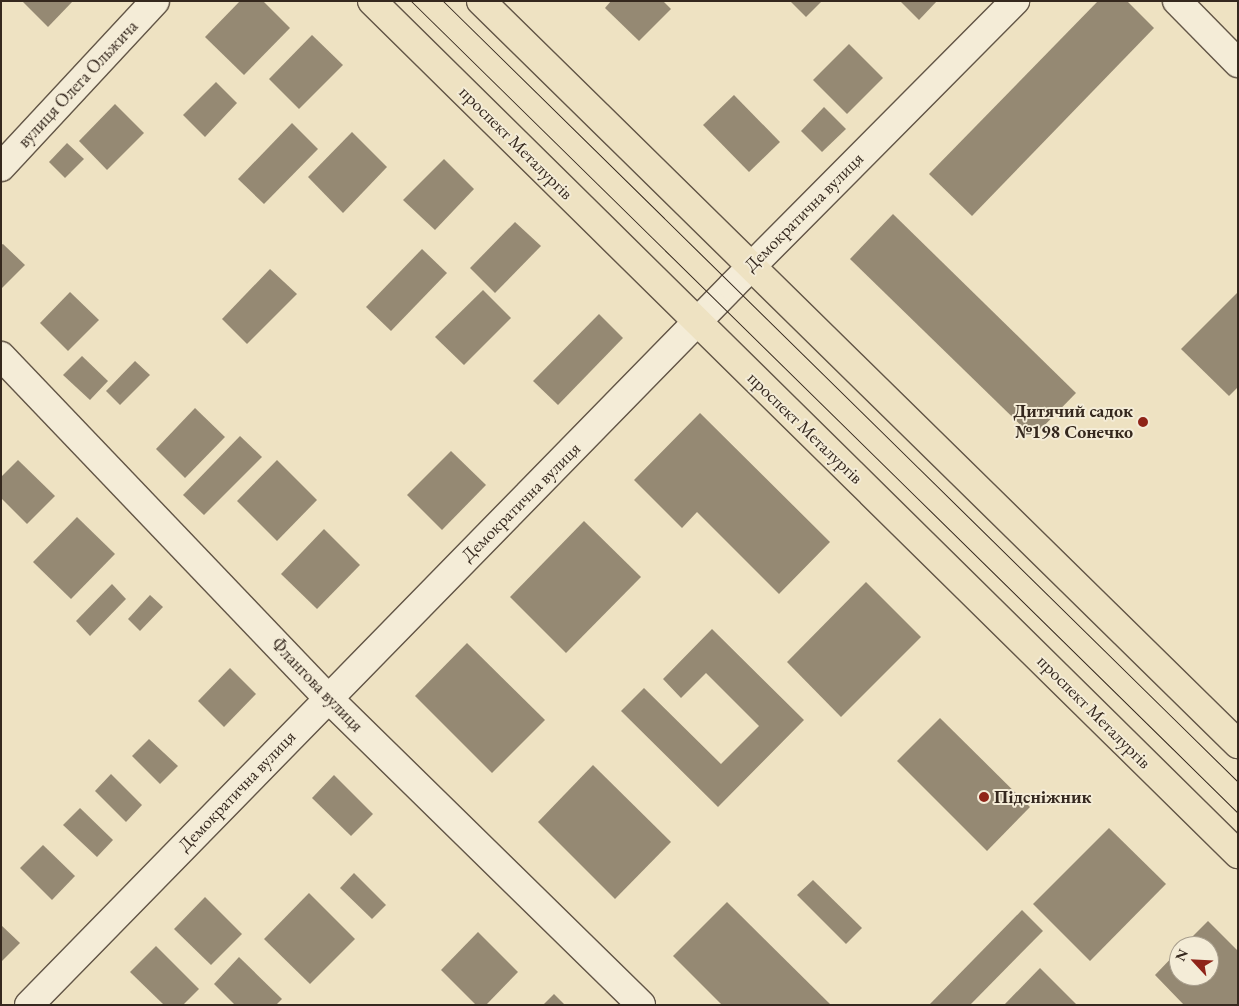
<!DOCTYPE html>
<meta charset="utf-8">
<style>
body{margin:0}
#map{position:relative;width:1239px;height:1006px;overflow:hidden;background:#eee2c2;font-family:"EB Garamond",serif}
div>[style]{position:absolute}
.building>*{inset:0;background:#958973}
.roads{filter:drop-shadow(1px 0 #635647) drop-shadow(-1px 0 #635647) drop-shadow(0 1px #635647) drop-shadow(0 -1px #635647)}
.minor>*{height:28px;margin:-14px;padding:0 14px;transform-origin:14px;border-radius:14px;background:#f4ecd7}
.major>*{height:28px;margin:-14px;padding:0 14px;transform-origin:14px;border-radius:14px;background:#eee2c2}
.tram>*{height:1px;margin:-0.5px;padding:0 0.5px;transform-origin:0.5px;border-radius:0.5px;background:#35281e}
.dots>*{width:14px;height:14px;translate:-50% -50%;box-sizing:border-box;border:2px solid #f4ecd7;border-radius:50%}
span{translate:-50% -50%;white-space:nowrap;text-align:center;line-height:1.15;-webkit-text-stroke:4px #f4ecd7;paint-order:stroke}
.street-label{font-size:18px;color:#35281e}
.poi-label{font-size:18px;color:#35281e;font-weight:700}
.right{translate:-100% -50%;text-align:right}
.left{translate:0 -50%;text-align:left}
.frame{position:absolute;inset:0;border:2px solid #35281e;pointer-events:none}
.north{position:absolute;left:1169px;top:936px;width:50px;height:50px;box-sizing:border-box;background:#f4ecd7;border:1px solid #a89e8d;border-radius:50%;rotate:295deg;font-size:14px;font-weight:700;line-height:20px;text-align:center;color:#35281e}
.north::after{content:'';display:block;margin:auto;width:18px;height:22px;background:#8f2418;clip-path:polygon(50% 0,100% 100%,50% 72%,0 100%)}
</style>
<div id="map">
<div class="building">
<i style="clip-path:polygon(22px 1px,73px 1px,48px 27px)"></i>
<i style="clip-path:polygon(240px 1px,263px 1px,290px 28px,244px 75px,205px 37px)"></i>
<i style="clip-path:polygon(611px 1px,663px 1px,671px 9px,639px 41px,605px 8px)"></i>
<i style="clip-path:polygon(790px 1px,822px 1px,806px 17px)"></i>
<i style="clip-path:polygon(900px 1px,937px 1px,919px 20px)"></i>
<i style="clip-path:polygon(1098px 1px,1127px 1px,1154px 28px,972px 216px,929px 174px)"></i>
<i style="clip-path:polygon(312px 35px,343px 65px,299px 109px,269px 79px)"></i>
<i style="clip-path:polygon(849px 44px,883px 78px,847px 114px,813px 80px)"></i>
<i style="clip-path:polygon(216px 82px,237px 103px,205px 137px,183px 115px)"></i>
<i style="clip-path:polygon(734px 95px,780px 142px,749px 172px,703px 125px)"></i>
<i style="clip-path:polygon(115px 104px,144px 133px,107px 170px,79px 141px)"></i>
<i style="clip-path:polygon(824px 107px,846px 129px,822px 152px,801px 131px)"></i>
<i style="clip-path:polygon(292px 123px,318px 149px,264px 204px,238px 179px)"></i>
<i style="clip-path:polygon(352px 132px,387px 167px,343px 213px,308px 177px)"></i>
<i style="clip-path:polygon(67px 143px,84px 159px,65px 178px,49px 162px)"></i>
<i style="clip-path:polygon(444px 159px,474px 189px,435px 230px,403px 200px)"></i>
<i style="clip-path:polygon(893px 214px,1076px 393px,1033px 437px,850px 259px)"></i>
<i style="clip-path:polygon(515px 222px,541px 246px,495px 293px,470px 268px)"></i>
<i style="clip-path:polygon(3px 244px,25px 265px,1px 289px,1px 245px)"></i>
<i style="clip-path:polygon(422px 249px,447px 273px,391px 331px,366px 307px)"></i>
<i style="clip-path:polygon(270px 269px,297px 294px,247px 344px,222px 319px)"></i>
<i style="clip-path:polygon(483px 290px,511px 318px,464px 365px,435px 337px)"></i>
<i style="clip-path:polygon(70px 292px,99px 320px,68px 351px,40px 323px)"></i>
<i style="clip-path:polygon(1238px 292px,1238px 387px,1229px 396px,1181px 349px)"></i>
<i style="clip-path:polygon(599px 314px,623px 338px,558px 405px,533px 381px)"></i>
<i style="clip-path:polygon(82px 356px,108px 381px,90px 400px,63px 375px)"></i>
<i style="clip-path:polygon(135px 361px,150px 375px,120px 405px,106px 391px)"></i>
<i style="clip-path:polygon(195px 408px,225px 437px,185px 478px,156px 449px)"></i>
<i style="clip-path:polygon(700px 413px,830px 542px,779px 594px,697px 512px,682px 528px,634px 480px)"></i>
<i style="clip-path:polygon(240px 436px,262px 457px,204px 515px,183px 495px)"></i>
<i style="clip-path:polygon(451px 451px,486px 485px,442px 530px,407px 495px)"></i>
<i style="clip-path:polygon(18px 460px,55px 496px,27px 524px,1px 498px,1px 477px)"></i>
<i style="clip-path:polygon(277px 460px,317px 500px,277px 541px,237px 501px)"></i>
<i style="clip-path:polygon(77px 517px,115px 554px,71px 599px,33px 562px)"></i>
<i style="clip-path:polygon(584px 521px,641px 577px,566px 653px,510px 597px)"></i>
<i style="clip-path:polygon(324px 529px,360px 565px,317px 609px,281px 574px)"></i>
<i style="clip-path:polygon(866px 582px,921px 637px,841px 717px,787px 662px)"></i>
<i style="clip-path:polygon(112px 584px,126px 599px,90px 636px,76px 621px)"></i>
<i style="clip-path:polygon(150px 595px,163px 607px,140px 631px,128px 619px)"></i>
<i style="clip-path:polygon(712px 629px,804px 720px,718px 807px,621px 711px,644px 688px,721px 764px,759px 726px,706px 673px,681px 698px,663px 679px)"></i>
<i style="clip-path:polygon(467px 643px,545px 720px,492px 773px,415px 696px)"></i>
<i style="clip-path:polygon(230px 668px,256px 694px,224px 727px,198px 701px)"></i>
<i style="clip-path:polygon(940px 718px,1030px 807px,987px 851px,897px 761px)"></i>
<i style="clip-path:polygon(149px 739px,178px 766px,160px 784px,132px 756px)"></i>
<i style="clip-path:polygon(593px 765px,671px 842px,615px 899px,538px 822px)"></i>
<i style="clip-path:polygon(111px 774px,142px 805px,126px 822px,95px 791px)"></i>
<i style="clip-path:polygon(334px 775px,373px 814px,351px 836px,312px 798px)"></i>
<i style="clip-path:polygon(80px 808px,113px 840px,97px 857px,63px 825px)"></i>
<i style="clip-path:polygon(1109px 828px,1166px 884px,1090px 961px,1033px 904px)"></i>
<i style="clip-path:polygon(43px 845px,75px 876px,52px 900px,20px 868px)"></i>
<i style="clip-path:polygon(354px 873px,386px 905px,372px 919px,340px 888px)"></i>
<i style="clip-path:polygon(813px 880px,862px 928px,846px 944px,797px 895px)"></i>
<i style="clip-path:polygon(309px 893px,355px 939px,310px 984px,264px 939px)"></i>
<i style="clip-path:polygon(205px 897px,242px 934px,211px 965px,174px 929px)"></i>
<i style="clip-path:polygon(727px 902px,831px 1005px,722px 1005px,673px 956px)"></i>
<i style="clip-path:polygon(1022px 910px,1043px 931px,970px 1005px,929px 1005px)"></i>
<i style="clip-path:polygon(1208px 921px,1238px 951px,1238px 1005px,1184px 1005px,1155px 975px,1179px 950px,1179px 976px,1209px 976px,1209px 946px,1183px 946px)"></i>
<i style="clip-path:polygon(1px 925px,20px 943px,1px 962px)"></i>
<i style="clip-path:polygon(478px 932px,518px 972px,486px 1005px,476px 1005px,441px 970px)"></i>
<i style="clip-path:polygon(156px 946px,199px 989px,183px 1005px,164px 1005px,130px 972px)"></i>
<i style="clip-path:polygon(239px 957px,282px 999px,276px 1005px,235px 1005px,214px 984px)"></i>
<i style="clip-path:polygon(1040px 968px,1077px 1005px,1004px 1005px)"></i>
<i style="clip-path:polygon(554px 994px,565px 1005px,543px 1005px)"></i>
</div>
<div class="roads">
<div class="minor">
<i style="left:1177px;top:1px;width:87px;rotate:45.5deg"></i>
<i style="left:1px;top:167px;width:226px;rotate:-47.1deg"></i>
<i style="left:1px;top:356px;width:473px;rotate:46.3deg"></i>
<i style="left:328px;top:698px;width:438px;rotate:44.4deg"></i>
<i style="left:29px;top:1005px;width:1006px;rotate:-45.64deg"></i>
<i style="left:732px;top:286px;width:402px;rotate:-45.2deg"></i>
</div>
<div class="major">
<i style="left:372px;top:1px;width:1216px;rotate:44.57deg"></i>
<i style="left:481px;top:1px;width:1061px;rotate:44.47deg"></i>
</div>
</div>
<div class="tram">
<i style="left:411px;top:1px;width:1159px;rotate:44.48deg"></i>
<i style="left:443px;top:1px;width:1114px;rotate:44.49deg"></i>
</div>
<div class="dots">
<i style="left:1143px;top:422px;background:#8f2418"></i>
<i style="left:984px;top:797px;background:#8f2418"></i>
</div>
<div class="street-label">
<span style="left:78px;top:84px;rotate:-47deg">вулиця Олега Ольжича</span>
<span style="left:516px;top:143px;rotate:45deg">проспект Металургів</span>
<span style="left:804px;top:212px;rotate:-45deg">Демократична вулиця</span>
<span style="left:805px;top:428px;rotate:44deg">проспект Металургів</span>
<span style="left:521px;top:502px;rotate:-45deg">Демократична вулиця</span>
<span style="left:317px;top:685px;rotate:46deg">Флангова вулиця</span>
<span style="left:1094px;top:712px;rotate:45deg">проспект Металургів</span>
<span style="left:237px;top:791px;rotate:-46deg">Демократична вулиця</span>
</div>
<div class="poi-label">
<span class="right" style="left:1133px;top:422px">Дитячий садок<br>№198 Сонечко</span>
<span class="left" style="left:994px;top:797px">Підсніжник</span>
</div>
<div class="frame"></div>
<div class="north">N</div>
</div>
